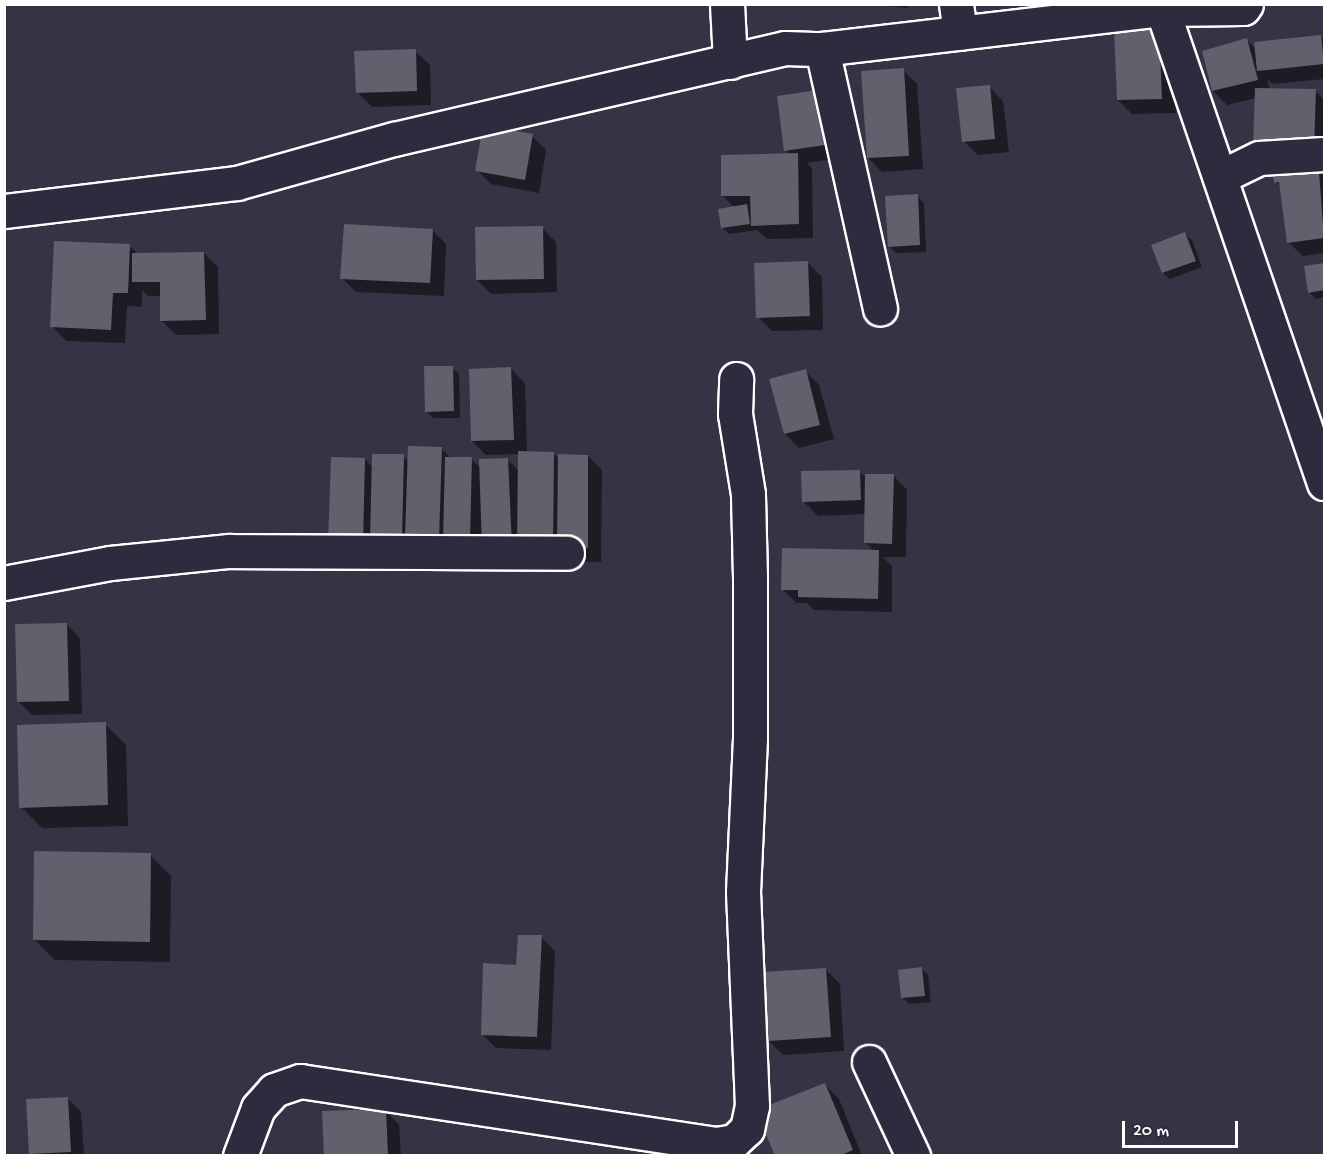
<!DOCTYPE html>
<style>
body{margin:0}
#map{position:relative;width:1329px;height:1160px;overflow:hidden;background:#373345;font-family:"Gochi Hand",sans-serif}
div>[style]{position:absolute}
.shadow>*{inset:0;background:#0007}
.building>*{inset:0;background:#635f6d}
.roads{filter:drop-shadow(2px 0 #fff) drop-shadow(-2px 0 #fff) drop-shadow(0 2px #fff) drop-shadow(0 -2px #fff)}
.street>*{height:33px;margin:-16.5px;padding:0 16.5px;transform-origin:16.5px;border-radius:16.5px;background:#2f2a3d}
span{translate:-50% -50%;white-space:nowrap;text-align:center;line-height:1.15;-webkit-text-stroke:6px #2f2a3d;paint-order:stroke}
.frame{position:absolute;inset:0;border:6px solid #fff;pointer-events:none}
.scale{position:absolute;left:1122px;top:1121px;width:116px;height:27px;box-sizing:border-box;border:3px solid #fff;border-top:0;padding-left:8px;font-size:18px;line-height:21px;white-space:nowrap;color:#fff;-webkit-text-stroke:4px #2f2a3d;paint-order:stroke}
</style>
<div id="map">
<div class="shadow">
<i style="clip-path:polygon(865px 4px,908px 4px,908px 8px)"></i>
<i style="clip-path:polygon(1116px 29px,1173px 42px,1176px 113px,1132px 114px,1118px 100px)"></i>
<i style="clip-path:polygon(1320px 36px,1324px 40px,1324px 79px,1273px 84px,1267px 79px,1270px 89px,1315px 90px,1324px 100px,1324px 253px,1303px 256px,1288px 242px,1281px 187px,1276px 182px,1256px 98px,1227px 105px,1213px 91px,1247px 40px,1256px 50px)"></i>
<i style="clip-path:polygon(415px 51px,430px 65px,431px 105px,372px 107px,358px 93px)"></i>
<i style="clip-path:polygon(903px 70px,917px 84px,923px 169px,882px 172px,868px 158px)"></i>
<i style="clip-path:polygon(989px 87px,1003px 101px,1009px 152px,978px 155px,964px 141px)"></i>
<i style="clip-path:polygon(824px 90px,846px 157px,807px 163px,812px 168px,813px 238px,767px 239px,757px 230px,729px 234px,722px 227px,735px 208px,723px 196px,790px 154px,786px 150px)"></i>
<i style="clip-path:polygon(532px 136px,546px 150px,539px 193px,491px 184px,477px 170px)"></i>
<i style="clip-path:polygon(917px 196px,924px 203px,926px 252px,896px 253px,889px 246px)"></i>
<i style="clip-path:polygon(542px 228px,556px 242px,557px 292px,491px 294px,477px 280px)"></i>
<i style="clip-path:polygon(432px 230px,446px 244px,444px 296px,356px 292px,342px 278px)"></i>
<i style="clip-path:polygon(1185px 234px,1192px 240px,1202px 267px,1170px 279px,1163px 273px)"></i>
<i style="clip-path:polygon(129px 246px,138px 254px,204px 253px,218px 267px,219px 334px,176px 335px,162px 321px,162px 296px,148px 296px,142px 290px,142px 307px,127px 306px,125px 343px,66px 341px,52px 326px)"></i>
<i style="clip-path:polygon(808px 263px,822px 277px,823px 330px,772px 331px,758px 317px)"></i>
<i style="clip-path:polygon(1324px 265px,1324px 297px,1316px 299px,1309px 292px,1306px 268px)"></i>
<i style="clip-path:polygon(452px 368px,459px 374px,460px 418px,433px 418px,426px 411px)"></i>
<i style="clip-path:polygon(511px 369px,525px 383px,527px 453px,553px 453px,559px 459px,588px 456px,602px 470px,601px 562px,344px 557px,365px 459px,373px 468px,403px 456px,409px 462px,441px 449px,451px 458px,471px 459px,481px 468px,508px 460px,520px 472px,520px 454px,486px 455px,472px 441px)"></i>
<i style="clip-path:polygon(805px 371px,819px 385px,834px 439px,799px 448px,785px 434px)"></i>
<i style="clip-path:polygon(859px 471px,866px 478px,893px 475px,907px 490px,906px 557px,883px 557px,892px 566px,892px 612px,814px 610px,807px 603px,797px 603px,782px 589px,874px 551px,865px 542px,866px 514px,818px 516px,803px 501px)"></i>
<i style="clip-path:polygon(66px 624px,80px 638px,82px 714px,32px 715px,18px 701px)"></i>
<i style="clip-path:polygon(105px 724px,126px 745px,128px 826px,42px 828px,21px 807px)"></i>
<i style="clip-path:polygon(150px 855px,171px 876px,170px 962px,55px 960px,34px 939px)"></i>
<i style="clip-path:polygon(541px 937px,555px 951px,551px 1050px,496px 1048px,482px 1034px,518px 966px)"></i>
<i style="clip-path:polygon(922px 969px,928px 975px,931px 1002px,909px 1004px,902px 997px)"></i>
<i style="clip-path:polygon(826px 970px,840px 984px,844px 1051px,783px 1055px,769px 1041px)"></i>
<i style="clip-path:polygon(824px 1084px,839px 1099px,862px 1156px,777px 1156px)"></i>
<i style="clip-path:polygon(67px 1098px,81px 1112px,84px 1156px,33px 1156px)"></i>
<i style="clip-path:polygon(385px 1110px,399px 1125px,401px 1156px,326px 1156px)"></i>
</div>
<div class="building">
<i style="clip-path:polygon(1159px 26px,1162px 99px,1117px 100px,1114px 28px)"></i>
<i style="clip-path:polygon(1321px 35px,1324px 64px,1257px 71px,1254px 42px)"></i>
<i style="clip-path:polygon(1247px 38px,1258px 80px,1212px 91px,1202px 51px)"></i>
<i style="clip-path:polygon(416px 49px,417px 91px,356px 93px,354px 51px)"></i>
<i style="clip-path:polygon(904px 68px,909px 156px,867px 158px,861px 71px)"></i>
<i style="clip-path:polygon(990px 85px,995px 139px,962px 142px,956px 88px)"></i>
<i style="clip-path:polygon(1255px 88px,1316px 89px,1314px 150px,1253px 148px)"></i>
<i style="clip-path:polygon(825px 89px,832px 144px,784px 151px,777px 96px)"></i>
<i style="clip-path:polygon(483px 125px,533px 134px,525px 180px,475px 171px)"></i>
<i style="clip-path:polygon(798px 153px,799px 224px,751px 226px,750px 196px,721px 196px,721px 155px)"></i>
<i style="clip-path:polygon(1318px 159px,1324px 238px,1287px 243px,1279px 182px,1274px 183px,1272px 165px)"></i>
<i style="clip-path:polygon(918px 194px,920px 245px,888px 247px,885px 196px)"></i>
<i style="clip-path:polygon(747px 204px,750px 224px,721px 228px,718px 209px)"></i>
<i style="clip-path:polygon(344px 224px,433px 229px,430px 283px,340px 279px)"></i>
<i style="clip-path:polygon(543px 226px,544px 279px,476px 280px,475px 227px)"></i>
<i style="clip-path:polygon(1185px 232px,1196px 261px,1162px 273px,1151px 245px)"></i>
<i style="clip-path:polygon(54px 241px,130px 244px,128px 293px,113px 293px,111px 330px,50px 327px)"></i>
<i style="clip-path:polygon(204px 252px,206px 320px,160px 321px,160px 282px,132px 282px,132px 253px)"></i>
<i style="clip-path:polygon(808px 261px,810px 316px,756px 318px,754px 263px)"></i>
<i style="clip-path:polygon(1324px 263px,1324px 290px,1308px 293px,1304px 266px)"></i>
<i style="clip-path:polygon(424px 366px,453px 366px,454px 411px,425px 412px)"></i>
<i style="clip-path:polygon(511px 367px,514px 440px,471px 441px,469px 369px)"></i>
<i style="clip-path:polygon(806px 369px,820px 425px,784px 434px,769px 379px)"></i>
<i style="clip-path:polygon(408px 446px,442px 447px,439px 540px,405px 539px)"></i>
<i style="clip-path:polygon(518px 451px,554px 452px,553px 548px,517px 547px)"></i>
<i style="clip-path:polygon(372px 454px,404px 454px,402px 540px,370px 540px)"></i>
<i style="clip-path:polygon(558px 454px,588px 455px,588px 548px,557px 547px)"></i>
<i style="clip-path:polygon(331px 457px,365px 458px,363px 544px,328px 544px)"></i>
<i style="clip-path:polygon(445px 457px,472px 457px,470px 540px,443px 540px)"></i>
<i style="clip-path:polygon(508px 458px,512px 547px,482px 548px,479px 459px)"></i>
<i style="clip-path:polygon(860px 470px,861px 500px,802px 502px,801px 471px)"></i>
<i style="clip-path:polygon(865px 474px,894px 474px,892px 544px,864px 543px)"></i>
<i style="clip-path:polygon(782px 548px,879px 550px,878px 599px,798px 597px,798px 590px,781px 590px)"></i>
<i style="clip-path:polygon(67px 623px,69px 701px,17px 702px,15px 624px)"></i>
<i style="clip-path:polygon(106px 722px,108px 805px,19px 808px,17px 725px)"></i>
<i style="clip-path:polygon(34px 851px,151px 853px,150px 942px,33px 940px)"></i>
<i style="clip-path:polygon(518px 935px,542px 935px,537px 1037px,481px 1035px,483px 963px,516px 965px)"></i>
<i style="clip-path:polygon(922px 967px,925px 996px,901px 998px,898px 970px)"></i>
<i style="clip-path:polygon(826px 968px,831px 1037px,768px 1041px,763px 972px)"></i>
<i style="clip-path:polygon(825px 1083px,853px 1150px,839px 1156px,775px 1156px,756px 1110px)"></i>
<i style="clip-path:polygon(68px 1097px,71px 1152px,29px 1154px,26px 1099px)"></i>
<i style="clip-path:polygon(386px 1109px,388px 1156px,324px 1156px,322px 1111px)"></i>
</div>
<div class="roads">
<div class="street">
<i style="left:727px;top:4px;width:58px;rotate:87deg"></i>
<i style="left:956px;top:4px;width:29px;rotate:82deg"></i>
<i style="left:1246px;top:4px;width:5px;rotate:127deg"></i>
<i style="left:1243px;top:8px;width:81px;rotate:179.3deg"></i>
<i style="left:1162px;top:9px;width:501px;rotate:71.13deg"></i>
<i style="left:822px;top:49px;width:266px;rotate:77.4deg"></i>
<i style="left:1220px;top:177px;width:43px;rotate:-26deg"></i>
<i style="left:1259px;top:158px;width:65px;rotate:-3.5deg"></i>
<i style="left:4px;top:211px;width:235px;rotate:-6.9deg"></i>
<i style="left:237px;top:183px;width:163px;rotate:-15.7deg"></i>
<i style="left:394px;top:139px;width:401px;rotate:-13.1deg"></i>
<i style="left:785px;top:48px;width:37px;rotate:2deg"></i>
<i style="left:822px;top:49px;width:342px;rotate:-6.7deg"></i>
<i style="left:4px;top:583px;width:108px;rotate:-10.7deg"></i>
<i style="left:110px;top:563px;width:120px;rotate:-5.8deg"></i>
<i style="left:229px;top:551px;width:338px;rotate:0.3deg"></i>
<i style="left:869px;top:1062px;width:104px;rotate:64.9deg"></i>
<i style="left:240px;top:1156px;width:51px;rotate:-69.4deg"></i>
<i style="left:258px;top:1108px;width:24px;rotate:-48deg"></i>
<i style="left:274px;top:1090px;width:28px;rotate:-19deg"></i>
<i style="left:300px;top:1081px;width:421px;rotate:8.6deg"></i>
<i style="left:716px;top:1144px;width:18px;rotate:-9deg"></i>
<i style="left:734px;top:1141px;width:18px;rotate:-43deg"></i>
<i style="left:747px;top:1129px;width:24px;rotate:-78deg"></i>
<i style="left:752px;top:1106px;width:214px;rotate:-92.4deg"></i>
<i style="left:743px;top:892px;width:155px;rotate:-87.4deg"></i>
<i style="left:750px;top:737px;width:160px;rotate:-90deg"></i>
<i style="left:750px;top:577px;width:83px;rotate:-91.4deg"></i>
<i style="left:748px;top:494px;width:81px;rotate:-99.2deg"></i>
<i style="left:735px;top:414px;width:35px;rotate:-88deg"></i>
</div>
</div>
<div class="frame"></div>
<div class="scale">20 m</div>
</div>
